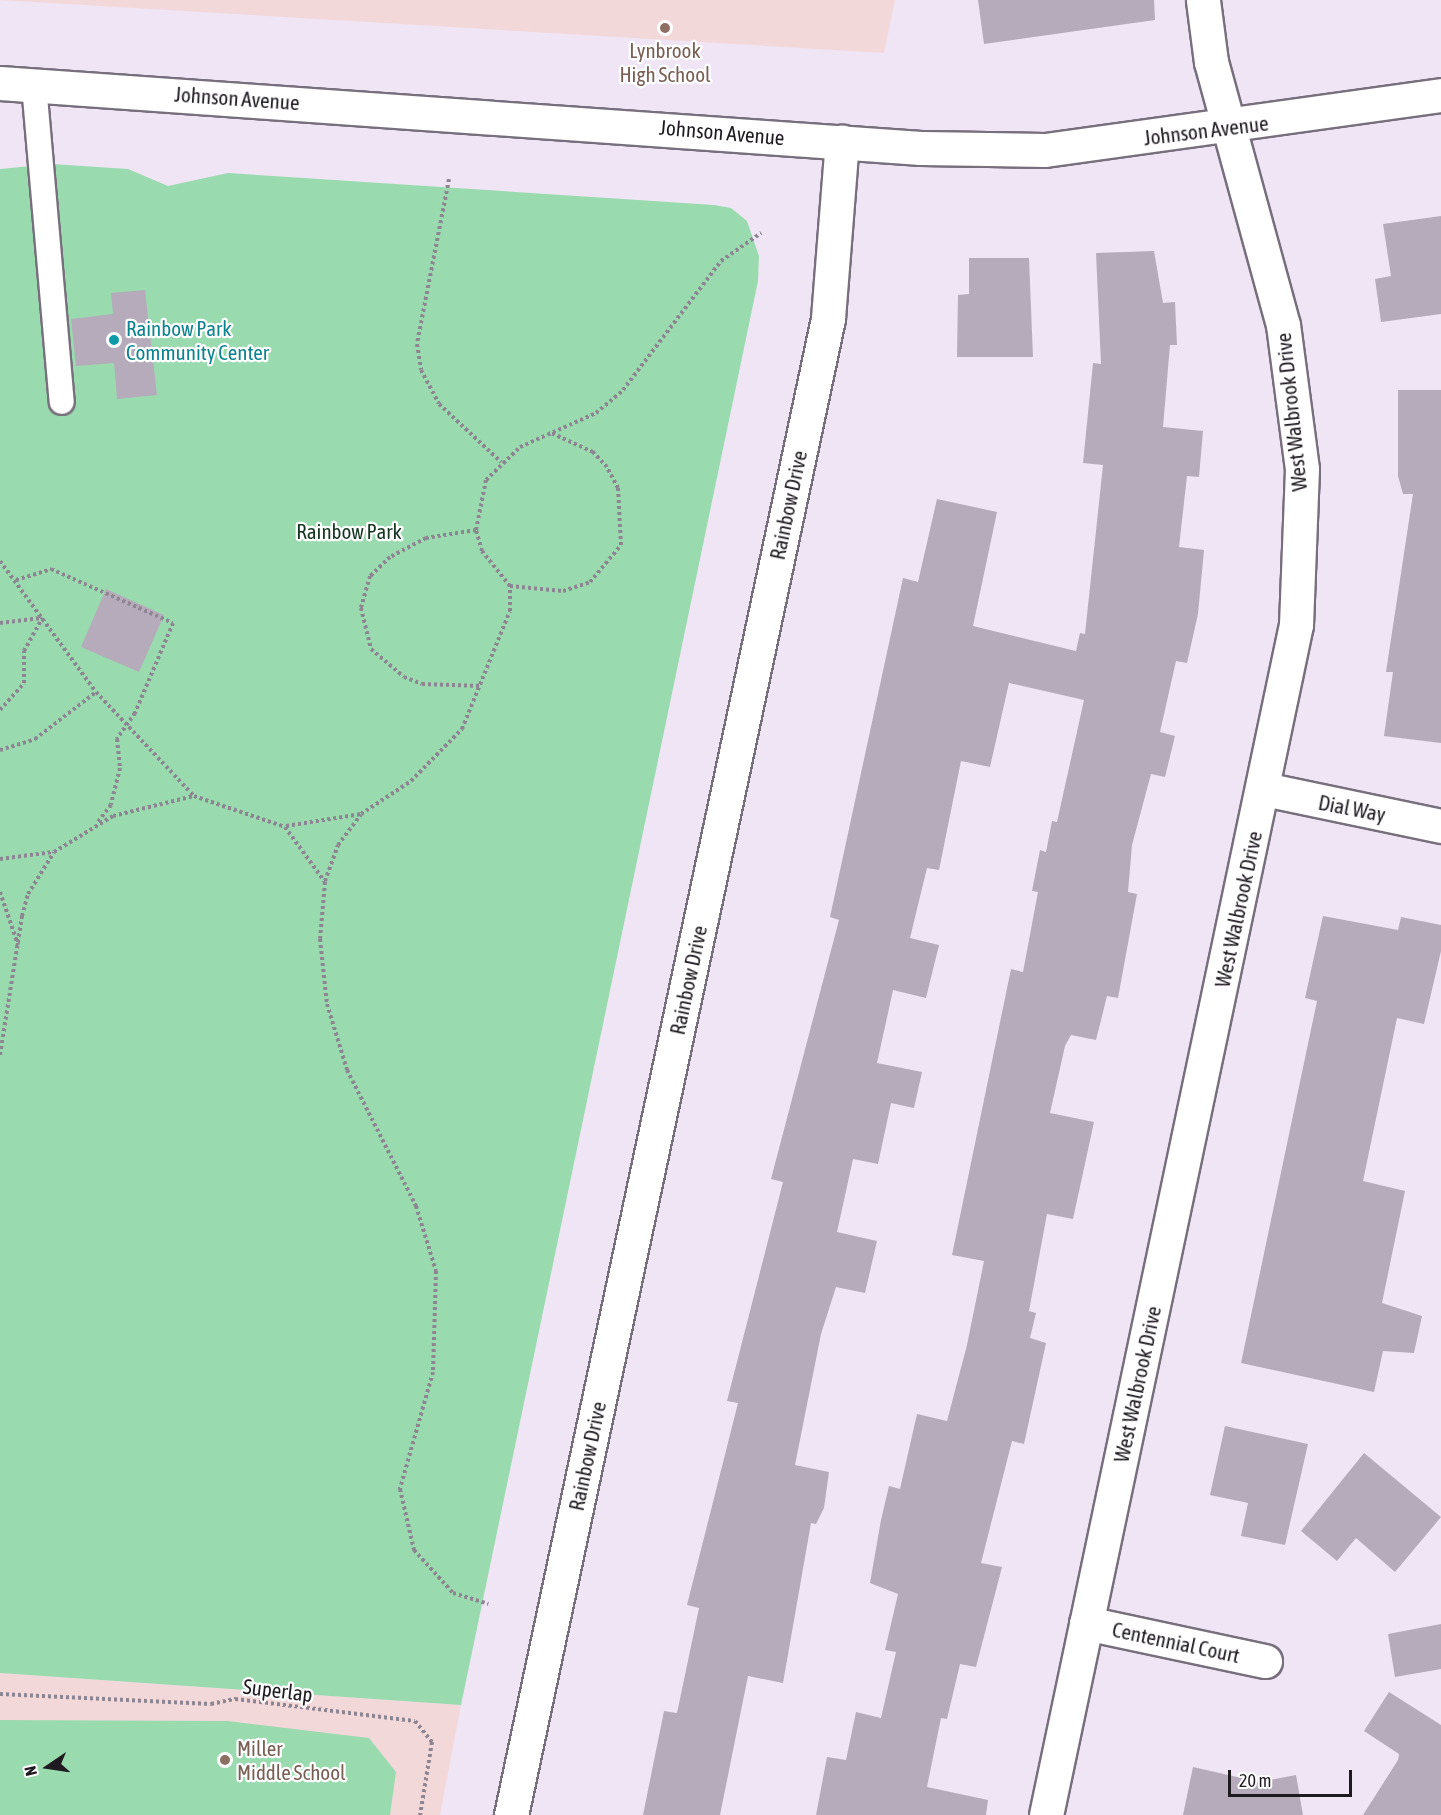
<!DOCTYPE html>
<style>
body{margin:0}
#map{position:relative;width:1441px;height:1815px;overflow:hidden;background:#f0e5f5;font-family:"Asap Condensed",sans-serif}
div>[style]{position:absolute}
.education>*{inset:0;background:#f3d8da}
.green>*{inset:0;background:#9adaaf}
.building>*{inset:0;background:#b5abbb}
.path>*{height:4px;margin-top:-2px;transform-origin:0;background:repeating-linear-gradient(90deg,#8d8591 0 3px,transparent 0 6px)}
.roads{filter:drop-shadow(2px 0 #786f7d) drop-shadow(-2px 0 #786f7d) drop-shadow(0 2px #786f7d) drop-shadow(0 -2px #786f7d)}
.service>*{height:24px;margin:-12px;padding:0 12px;transform-origin:12px;border-radius:12px;background:#fff}
.minor>*{height:33px;margin:-16.5px;padding:0 16.5px;transform-origin:16.5px;border-radius:16.5px;background:#fff}
.tertiary>*{height:33px;margin:-16.5px;padding:0 16.5px;transform-origin:16.5px;border-radius:16.5px;background:#fff}
.dots>*{width:16px;height:16px;translate:-50% -50%;box-sizing:border-box;border:3px solid #fff;border-radius:50%}
span{translate:-50% -50%;white-space:nowrap;text-align:center;line-height:1.15;-webkit-text-stroke:4.5px #fff;paint-order:stroke}
.education-label{font-size:21px;color:#785e54}
.left{translate:0 -50%;text-align:left}
.street-label{font-size:21px;color:#1e1a20}
.culture-label{font-size:21px;color:#0d838f}
.park-label{font-size:21px;color:#143621}
.north{position:absolute;left:18px;top:1737px;width:60px;height:60px;-webkit-text-stroke:4px #fff;paint-order:stroke;rotate:257deg;font-size:16px;font-weight:700;line-height:24px;text-align:center;color:#1e1a20}
.north::after{content:'';display:block;margin:auto;width:21px;height:27px;background:#1e1a20;clip-path:polygon(50% 0,100% 100%,50% 72%,0 100%)}
.scale{position:absolute;left:1228px;top:1770px;width:124px;height:27px;box-sizing:border-box;border:3px solid #1e1a20;border-top:0;padding-left:8px;font-size:18px;line-height:21px;white-space:nowrap;color:#1e1a20;-webkit-text-stroke:4px #fff;paint-order:stroke}
</style>
<div id="map">
<div class="education">
<i style="clip-path:polygon(0 0,895px 0,884px 53px)"></i>
<i style="clip-path:polygon(0 1673px,461px 1705px,440px 1815px,0 1815px)"></i>
</div>
<div class="green">
<i style="clip-path:polygon(52px 164px,128px 169px,168px 186px,228px 173px,714px 205px,731px 208px,747px 221px,759px 256px,758px 281px,461px 1705px,0 1673px,0 169px)"></i>
<i style="clip-path:polygon(0 1720px,228px 1721px,369px 1738px,396px 1772px,390px 1815px,0 1815px)"></i>
</div>
<div class="building">
<i style="clip-path:polygon(978px 0,1154px 0,1155px 20px,984px 44px)"></i>
<i style="clip-path:polygon(1441px 216px,1441px 314px,1381px 322px,1375px 279px,1391px 276px,1383px 224px)"></i>
<i style="clip-path:polygon(1154px 251px,1163px 303px,1175px 302px,1177px 345px,1170px 345px,1163px 427px,1203px 431px,1199px 477px,1187px 476px,1179px 547px,1204px 550px,1198px 614px,1187px 663px,1176px 661px,1160px 732px,1175px 736px,1165px 777px,1151px 774px,1132px 845px,1128px 892px,1137px 894px,1118px 998px,1107px 996px,1096px 1040px,1071px 1035px,1065px 1046px,1050px 1113px,1094px 1122px,1073px 1219px,1047px 1214px,1029px 1311px,1036px 1313px,1030px 1338px,1046px 1343px,1024px 1444px,1012px 1441px,981px 1563px,1002px 1567px,976px 1667px,960px 1664px,947px 1719px,941px 1718px,927px 1787px,988px 1800px,986px 1815px,816px 1815px,827px 1757px,846px 1760px,856px 1712px,881px 1718px,896px 1652px,885px 1650px,898px 1594px,870px 1583px,881px 1520px,889px 1486px,900px 1489px,917px 1414px,947px 1421px,967px 1345px,984px 1261px,952px 1255px,1011px 969px,1023px 972px,1038px 892px,1032px 891px,1040px 850px,1046px 852px,1052px 821px,1057px 822px,1084px 700px,1009px 683px,990px 767px,961px 761px,939px 870px,927px 868px,910px 938px,939px 945px,926px 998px,893px 990px,877px 1063px,922px 1072px,914px 1108px,891px 1103px,878px 1164px,853px 1159px,837px 1232px,877px 1241px,865px 1293px,836px 1287px,821px 1334px,795px 1465px,829px 1472px,824px 1508px,816px 1524px,811px 1523px,783px 1683px,748px 1676px,720px 1815px,643px 1815px,664px 1711px,677px 1713px,699px 1608px,687px 1605px,738px 1403px,727px 1401px,783px 1182px,771px 1179px,839px 920px,830px 917px,903px 578px,918px 582px,937px 499px,997px 512px,973px 626px,1076px 651px,1080px 633px,1085px 634px,1103px 465px,1083px 463px,1093px 363px,1101px 364px,1096px 253px)"></i>
<i style="clip-path:polygon(969px 258px,1029px 258px,1033px 357px,957px 357px,958px 295px,969px 294px)"></i>
<i style="clip-path:polygon(145px 290px,157px 395px,117px 399px,114px 363px,76px 366px,71px 319px,113px 314px,111px 293px)"></i>
<i style="clip-path:polygon(1398px 390px,1441px 390px,1441px 743px,1384px 736px,1393px 672px,1386px 672px,1413px 494px,1403px 494px,1398px 476px)"></i>
<i style="clip-path:polygon(106px 589px,164px 615px,139px 672px,81px 647px)"></i>
<i style="clip-path:polygon(1323px 916px,1398px 930px,1401px 917px,1441px 925px,1441px 951px,1424px 1024px,1397px 1018px,1363px 1181px,1405px 1191px,1382px 1303px,1422px 1316px,1414px 1353px,1383px 1351px,1374px 1392px,1241px 1363px,1317px 1001px,1305px 998px)"></i>
<i style="clip-path:polygon(1225px 1426px,1308px 1444px,1285px 1545px,1241px 1536px,1248px 1503px,1210px 1495px)"></i>
<i style="clip-path:polygon(1364px 1453px,1441px 1517px,1395px 1572px,1356px 1538px,1337px 1561px,1301px 1531px)"></i>
<i style="clip-path:polygon(1441px 1624px,1441px 1669px,1395px 1677px,1388px 1634px)"></i>
<i style="clip-path:polygon(1389px 1692px,1441px 1725px,1441px 1815px,1363px 1815px,1398px 1760px,1399px 1754px,1364px 1731px)"></i>
<i style="clip-path:polygon(1193px 1767px,1259px 1782px,1296px 1775px,1303px 1815px,1183px 1815px)"></i>
</div>
<div class="path">
<i style="left:449px;top:179px;width:168px;rotate:101deg"></i>
<i style="left:417px;top:344px;width:26px;rotate:81deg"></i>
<i style="left:421px;top:370px;width:38px;rotate:62deg"></i>
<i style="left:439px;top:404px;width:85px;rotate:43.1deg"></i>
<i style="left:476px;top:530px;width:51px;rotate:170.9deg"></i>
<i style="left:426px;top:538px;width:41px;rotate:152.2deg"></i>
<i style="left:390px;top:557px;width:28px;rotate:136deg"></i>
<i style="left:370px;top:576px;width:33px;rotate:106deg"></i>
<i style="left:361px;top:608px;width:42px;rotate:76.3deg"></i>
<i style="left:371px;top:649px;width:43px;rotate:40.3deg"></i>
<i style="left:404px;top:677px;width:19px;rotate:21deg"></i>
<i style="left:422px;top:684px;width:60px;rotate:1.9deg"></i>
<i style="left:0;top:561px;width:162px;rotate:53.8deg"></i>
<i style="left:96px;top:692px;width:143px;rotate:46.7deg"></i>
<i style="left:16px;top:580px;width:37px;rotate:-17deg"></i>
<i style="left:51px;top:569px;width:133px;rotate:23.9deg"></i>
<i style="left:173px;top:623px;width:98px;rotate:112.9deg"></i>
<i style="left:135px;top:713px;width:32px;rotate:125deg"></i>
<i style="left:117px;top:739px;width:29px;rotate:84deg"></i>
<i style="left:120px;top:768px;width:38px;rotate:104deg"></i>
<i style="left:111px;top:805px;width:23px;rotate:128deg"></i>
<i style="left:510px;top:586px;width:53px;rotate:5.4deg"></i>
<i style="left:563px;top:591px;width:28px;rotate:-18deg"></i>
<i style="left:590px;top:582px;width:48px;rotate:-50deg"></i>
<i style="left:621px;top:545px;width:57px;rotate:-93deg"></i>
<i style="left:618px;top:488px;width:24px;rotate:-118deg"></i>
<i style="left:607px;top:467px;width:21px;rotate:-133deg"></i>
<i style="left:593px;top:452px;width:48px;rotate:-155.6deg"></i>
<i style="left:0;top:623px;width:41px;rotate:-7deg"></i>
<i style="left:0;top:710px;width:36px;rotate:-48deg"></i>
<i style="left:24px;top:683px;width:32px;rotate:-90deg"></i>
<i style="left:24px;top:651px;width:38px;rotate:-61deg"></i>
<i style="left:0;top:750px;width:37px;rotate:-17deg"></i>
<i style="left:35px;top:739px;width:77px;rotate:-37.6deg"></i>
<i style="left:286px;top:826px;width:76px;rotate:-9.1deg"></i>
<i style="left:361px;top:814px;width:60px;rotate:-33.4deg"></i>
<i style="left:411px;top:781px;width:73px;rotate:-45.6deg"></i>
<i style="left:462px;top:729px;width:127px;rotate:-67.9deg"></i>
<i style="left:510px;top:611px;width:25px;rotate:-90deg"></i>
<i style="left:510px;top:586px;width:45px;rotate:-128.7deg"></i>
<i style="left:482px;top:551px;width:22px;rotate:-106deg"></i>
<i style="left:476px;top:530px;width:51px;rotate:-78.7deg"></i>
<i style="left:486px;top:480px;width:47px;rotate:-44.1deg"></i>
<i style="left:520px;top:447px;width:83px;rotate:-24.1deg"></i>
<i style="left:596px;top:413px;width:35px;rotate:-40deg"></i>
<i style="left:623px;top:390px;width:162px;rotate:-52.8deg"></i>
<i style="left:721px;top:261px;width:49px;rotate:-35deg"></i>
<i style="left:0;top:859px;width:53px;rotate:-7.5deg"></i>
<i style="left:325px;top:881px;width:38px;rotate:-70deg"></i>
<i style="left:338px;top:845px;width:38px;rotate:-53deg"></i>
<i style="left:0;top:892px;width:56px;rotate:71.2deg"></i>
<i style="left:0;top:1055px;width:141px;rotate:-81deg"></i>
<i style="left:22px;top:916px;width:23px;rotate:-75deg"></i>
<i style="left:28px;top:894px;width:49px;rotate:-58.2deg"></i>
<i style="left:54px;top:852px;width:69px;rotate:-31.4deg"></i>
<i style="left:113px;top:816px;width:83px;rotate:-13.9deg"></i>
<i style="left:194px;top:796px;width:96px;rotate:18.8deg"></i>
<i style="left:285px;top:827px;width:68px;rotate:54deg"></i>
<i style="left:325px;top:882px;width:57px;rotate:95deg"></i>
<i style="left:320px;top:939px;width:65px;rotate:83.9deg"></i>
<i style="left:327px;top:1004px;width:69px;rotate:73.1deg"></i>
<i style="left:347px;top:1070px;width:153px;rotate:63.1deg"></i>
<i style="left:416px;top:1206px;width:68px;rotate:72.9deg"></i>
<i style="left:436px;top:1271px;width:101px;rotate:91.7deg"></i>
<i style="left:433px;top:1372px;width:122px;rotate:105.8deg"></i>
<i style="left:400px;top:1489px;width:63px;rotate:77.1deg"></i>
<i style="left:414px;top:1550px;width:58px;rotate:47.8deg"></i>
<i style="left:453px;top:1593px;width:37px;rotate:17deg"></i>
<i style="left:0;top:1694px;width:211px;rotate:2.7deg"></i>
<i style="left:211px;top:1704px;width:25px;rotate:-12deg"></i>
<i style="left:235px;top:1699px;width:181px;rotate:7deg"></i>
<i style="left:415px;top:1721px;width:27px;rotate:51deg"></i>
<i style="left:432px;top:1742px;width:74px;rotate:99.3deg"></i>
</div>
<div class="roads">
<div class="service">
<i style="left:34px;top:85px;width:318px;rotate:85deg"></i>
</div>
<div class="minor">
<i style="left:1264px;top:789px;width:181px;rotate:11.8deg"></i>
<i style="left:1086px;top:1623px;width:183px;rotate:12deg"></i>
<i style="left:1046px;top:1815px;width:1216px;rotate:-78.14deg"></i>
<i style="left:1296px;top:625px;width:156px;rotate:-87.8deg"></i>
<i style="left:1302px;top:469px;width:145px;rotate:-97.5deg"></i>
<i style="left:1283px;top:325px;width:273px;rotate:-105.3deg"></i>
<i style="left:1211px;top:62px;width:63px;rotate:-97.4deg"></i>
</div>
<div class="tertiary">
<i style="left:0;top:83px;width:923px;rotate:4.04deg"></i>
<i style="left:921px;top:148px;width:124px;rotate:0.9deg"></i>
<i style="left:1045px;top:150px;width:400px;rotate:-7.9deg"></i>
<i style="left:511px;top:1815px;width:1530px;rotate:-78.04deg"></i>
<i style="left:828px;top:318px;width:177px;rotate:-85.5deg"></i>
</div>
</div>
<div class="dots">
<i style="left:665px;top:28px;background:#8d6e63"></i>
<i style="left:114px;top:340px;background:#0f9aa8"></i>
<i style="left:225px;top:1760px;background:#8d6e63"></i>
</div>
<div class="education-label">
<span style="left:665px;top:62px">Lynbrook<br>High School</span>
<span class="left" style="left:237px;top:1760px">Miller<br>Middle School</span>
</div>
<div class="street-label">
<span style="left:237px;top:98px;rotate:4deg">Johnson Avenue</span>
<span style="left:1206px;top:130px;rotate:-7deg">Johnson Avenue</span>
<span style="left:722px;top:132px;rotate:5deg">Johnson Avenue</span>
<span style="left:1291px;top:412px;rotate:-96deg">West Walbrook Drive</span>
<span style="left:788px;top:505px;rotate:-78deg">Rainbow Drive</span>
<span style="left:1352px;top:808px;rotate:11deg">Dial Way</span>
<span style="left:1238px;top:909px;rotate:-78deg">West Walbrook Drive</span>
<span style="left:688px;top:980px;rotate:-78deg">Rainbow Drive</span>
<span style="left:1137px;top:1384px;rotate:-78deg">West Walbrook Drive</span>
<span style="left:587px;top:1456px;rotate:-78deg">Rainbow Drive</span>
<span style="left:1176px;top:1642px;rotate:12deg">Centennial Court</span>
<span style="left:278px;top:1690px;rotate:7deg">Superlap</span>
</div>
<div class="culture-label">
<span class="left" style="left:126px;top:340px">Rainbow Park<br>Community Center</span>
</div>
<div class="park-label">
<span style="left:349px;top:531px">Rainbow Park</span>
</div>
<div class="north">N</div>
<div class="scale">20 m</div>
</div>
